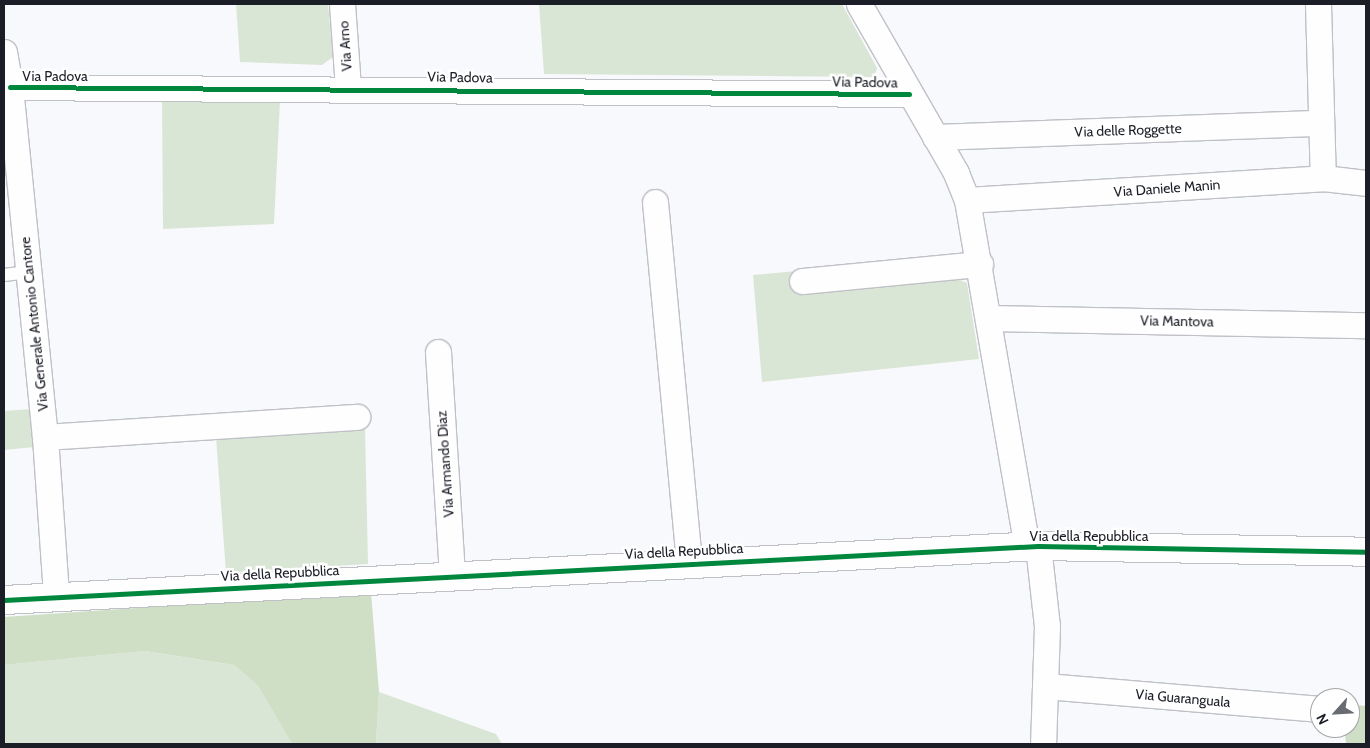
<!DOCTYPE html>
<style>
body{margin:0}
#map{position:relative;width:1370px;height:748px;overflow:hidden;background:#f8f9fc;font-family:Cabin,sans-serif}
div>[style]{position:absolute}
.green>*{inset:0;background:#dae6d5}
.forest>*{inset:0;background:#cfdfc6}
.roads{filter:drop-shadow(1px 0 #bfc1c7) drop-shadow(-1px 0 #bfc1c7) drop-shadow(0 1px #bfc1c7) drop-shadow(0 -1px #bfc1c7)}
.lane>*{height:12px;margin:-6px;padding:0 6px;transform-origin:6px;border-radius:6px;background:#fefeff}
.street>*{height:25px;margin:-12.5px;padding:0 12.5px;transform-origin:12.5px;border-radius:12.5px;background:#fefeff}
.secondary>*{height:28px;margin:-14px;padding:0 14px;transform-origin:14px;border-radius:14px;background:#fefeff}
.cycleway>*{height:5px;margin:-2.5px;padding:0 2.5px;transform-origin:2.5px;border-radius:2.5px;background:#00873e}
span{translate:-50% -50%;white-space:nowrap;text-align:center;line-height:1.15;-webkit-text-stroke:5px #fff;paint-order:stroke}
.street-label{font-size:14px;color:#1b1e26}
.frame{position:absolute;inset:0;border:5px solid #1b1e26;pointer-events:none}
.north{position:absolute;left:1310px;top:688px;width:50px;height:50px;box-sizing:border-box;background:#fff;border:1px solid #a4a5a8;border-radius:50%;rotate:244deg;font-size:14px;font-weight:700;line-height:20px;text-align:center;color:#1b1e26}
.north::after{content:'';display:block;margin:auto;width:18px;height:22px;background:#686b71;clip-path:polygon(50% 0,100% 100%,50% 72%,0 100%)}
</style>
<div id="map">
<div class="green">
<i style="clip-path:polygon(236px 4px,328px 4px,333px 57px,322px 65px,240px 62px)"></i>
<i style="clip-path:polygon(539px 4px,842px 4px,877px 68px,874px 77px,544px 74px)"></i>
<i style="clip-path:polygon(280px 101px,274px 224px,163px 229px,162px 102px)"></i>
<i style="clip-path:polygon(796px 271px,798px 295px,958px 279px,967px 283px,979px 359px,762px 382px,753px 275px)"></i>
<i style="clip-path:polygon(31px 409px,35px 447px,4px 450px,4px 411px)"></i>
<i style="clip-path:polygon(365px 426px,368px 564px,226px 573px,216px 437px)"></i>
<i style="clip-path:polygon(145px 651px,234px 665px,258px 686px,292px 744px,4px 744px,4px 665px)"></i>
<i style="clip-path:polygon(379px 692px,496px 734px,502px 744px,376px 744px)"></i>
</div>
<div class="forest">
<i style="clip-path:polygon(371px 592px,379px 692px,376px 744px,292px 744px,258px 686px,234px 665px,145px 651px,4px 665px,4px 617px)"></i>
<i style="clip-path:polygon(1355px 705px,1366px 706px,1366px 744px,1346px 744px,1345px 735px)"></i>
</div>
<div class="roads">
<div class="lane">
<i style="left:4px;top:275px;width:25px;rotate:-7deg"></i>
</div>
<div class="street">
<i style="left:342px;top:4px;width:83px;rotate:85.9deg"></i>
<i style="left:859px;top:4px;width:195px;rotate:60.1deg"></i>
<i style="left:956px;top:173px;width:29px;rotate:68deg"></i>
<i style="left:967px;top:200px;width:352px;rotate:80.2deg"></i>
<i style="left:1318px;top:4px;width:174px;rotate:88.4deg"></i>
<i style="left:4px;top:52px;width:36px;rotate:80deg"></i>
<i style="left:10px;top:87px;width:352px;rotate:84.3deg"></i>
<i style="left:45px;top:437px;width:159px;rotate:86deg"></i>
<i style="left:10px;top:87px;width:899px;rotate:0.45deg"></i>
<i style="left:935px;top:137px;width:386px;rotate:-2.1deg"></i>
<i style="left:967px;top:200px;width:357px;rotate:-3.5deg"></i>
<i style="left:1323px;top:178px;width:43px;rotate:6.6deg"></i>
<i style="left:655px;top:202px;width:362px;rotate:84.6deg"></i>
<i style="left:802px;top:281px;width:179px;rotate:-5.5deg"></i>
<i style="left:988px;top:318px;width:378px;rotate:1.1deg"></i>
<i style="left:438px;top:352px;width:224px;rotate:86.4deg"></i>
<i style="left:45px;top:437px;width:313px;rotate:-3.7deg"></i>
<i style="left:1038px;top:546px;width:81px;rotate:83.6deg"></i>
<i style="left:1047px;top:626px;width:118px;rotate:91.9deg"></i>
<i style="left:1046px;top:686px;width:275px;rotate:4.8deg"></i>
</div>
<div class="secondary">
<i style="left:4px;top:600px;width:1035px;rotate:-2.99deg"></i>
<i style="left:1038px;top:546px;width:328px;rotate:1deg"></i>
</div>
</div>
<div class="cycleway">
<i style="left:10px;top:87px;width:899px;rotate:0.45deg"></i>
<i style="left:4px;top:600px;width:1035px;rotate:-2.99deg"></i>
<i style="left:1038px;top:546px;width:328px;rotate:1deg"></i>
</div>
<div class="street-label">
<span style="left:345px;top:46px;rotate:-94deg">Via Arno</span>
<span style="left:55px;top:76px">Via Padova</span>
<span style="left:460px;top:77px;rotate:1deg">Via Padova</span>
<span style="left:865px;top:82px;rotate:1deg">Via Padova</span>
<span style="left:1128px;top:130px;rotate:-2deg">Via delle Roggette</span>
<span style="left:1167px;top:188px;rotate:-4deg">Via Daniele Manin</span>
<span style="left:1177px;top:321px;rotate:1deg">Via Mantova</span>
<span style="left:34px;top:324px;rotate:-96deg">Via Generale Antonio Cantore</span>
<span style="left:445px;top:464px;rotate:-94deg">Via Armando Diaz</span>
<span style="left:1089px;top:536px">Via della Repubblica</span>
<span style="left:684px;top:551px;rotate:-3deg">Via della Repubblica</span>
<span style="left:280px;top:573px;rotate:-3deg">Via della Repubblica</span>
<span style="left:1183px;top:698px;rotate:5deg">Via Guaranguala</span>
</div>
<div class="frame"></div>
<div class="north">N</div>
</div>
